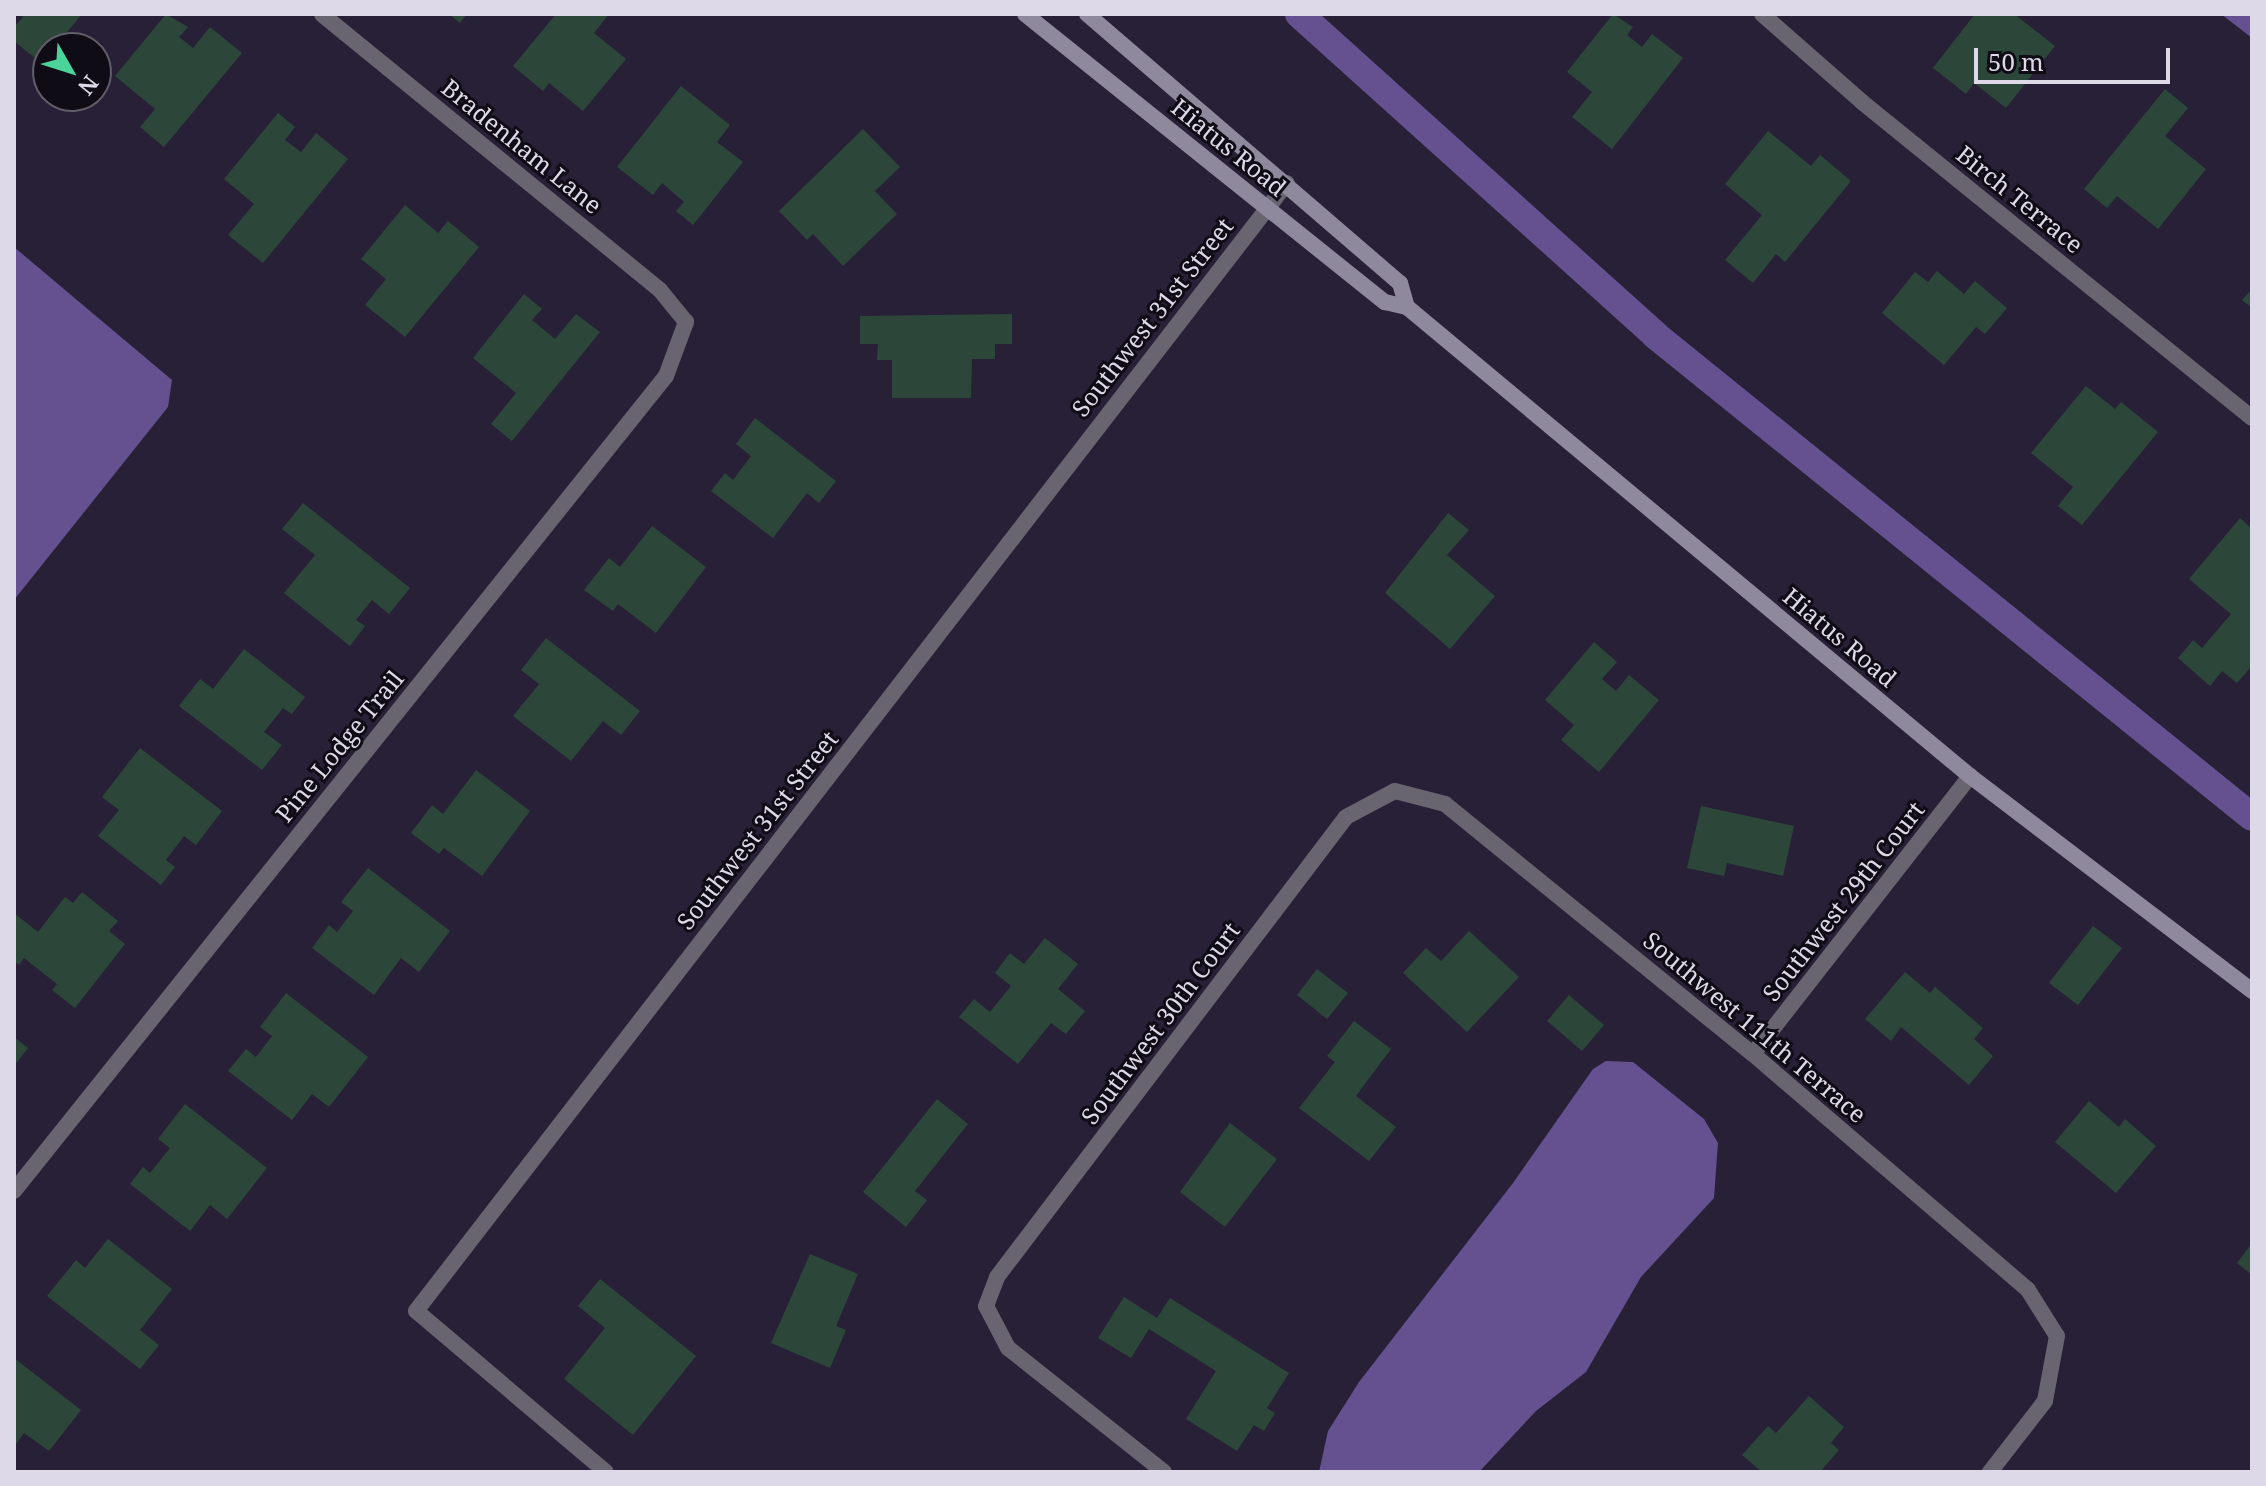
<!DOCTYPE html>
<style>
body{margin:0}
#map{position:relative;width:2266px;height:1486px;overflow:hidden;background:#272036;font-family:"Noto Serif",serif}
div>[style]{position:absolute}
.water>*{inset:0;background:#655090}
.canal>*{height:28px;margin:-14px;padding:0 14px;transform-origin:14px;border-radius:14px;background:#655090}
.building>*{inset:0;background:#2c473a}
.street>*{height:16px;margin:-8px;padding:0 8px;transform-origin:8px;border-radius:8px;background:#686571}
.secondary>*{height:16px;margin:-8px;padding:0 8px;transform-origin:8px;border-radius:8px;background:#8e899c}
span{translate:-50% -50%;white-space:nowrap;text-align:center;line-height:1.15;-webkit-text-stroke:6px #0f0c16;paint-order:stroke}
.street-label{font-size:24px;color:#ddd9e8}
.frame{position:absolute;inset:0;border:16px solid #ddd9e8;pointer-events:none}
.north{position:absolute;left:32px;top:32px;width:80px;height:80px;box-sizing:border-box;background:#0f0c16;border:2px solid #615e6a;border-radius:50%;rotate:129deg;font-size:22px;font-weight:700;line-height:32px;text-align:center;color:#ddd9e8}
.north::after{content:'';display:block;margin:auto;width:28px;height:36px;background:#4cd39a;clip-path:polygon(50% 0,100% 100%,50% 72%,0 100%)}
.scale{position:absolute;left:1974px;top:48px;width:196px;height:36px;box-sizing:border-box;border:4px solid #ddd9e8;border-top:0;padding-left:10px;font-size:24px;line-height:28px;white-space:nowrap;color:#ddd9e8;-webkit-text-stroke:6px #0f0c16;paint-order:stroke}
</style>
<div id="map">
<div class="water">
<i style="clip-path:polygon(2221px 14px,2252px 14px,2252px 38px)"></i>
<i style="clip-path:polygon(14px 247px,172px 380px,168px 407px,14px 600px)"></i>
<i style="clip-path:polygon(1606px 1061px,1633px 1062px,1704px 1119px,1718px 1143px,1714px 1198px,1641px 1277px,1586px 1372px,1536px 1411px,1479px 1472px,1319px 1472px,1328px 1431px,1359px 1382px,1513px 1183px,1593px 1069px)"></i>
</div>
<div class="canal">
<i style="left:1299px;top:14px;width:479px;rotate:42deg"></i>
<i style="left:1655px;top:335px;width:767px;rotate:38.92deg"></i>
</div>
<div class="building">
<i style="clip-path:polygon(20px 14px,82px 14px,54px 48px,48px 48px,48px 55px,41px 63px,14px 41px,14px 27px,23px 17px)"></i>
<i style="clip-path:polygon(166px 14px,188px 27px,179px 37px,193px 48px,210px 27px,242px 53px,164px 147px,140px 127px,155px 109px,115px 76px)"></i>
<i style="clip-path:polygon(449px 14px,467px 14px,460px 23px)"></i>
<i style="clip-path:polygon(556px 14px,609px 14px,594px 33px,626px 59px,583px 111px,549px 83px,543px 91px,513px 66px)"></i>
<i style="clip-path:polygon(1613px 14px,1633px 27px,1627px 35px,1642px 47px,1652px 34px,1683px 58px,1612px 149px,1572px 117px,1592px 92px,1567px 72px)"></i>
<i style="clip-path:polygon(1975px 14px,2014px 14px,2055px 46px,2006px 108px,1974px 83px,1966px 94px,1933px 68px)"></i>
<i style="clip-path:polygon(681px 86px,730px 125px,717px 142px,743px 162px,693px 225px,676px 211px,684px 202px,662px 183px,653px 195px,617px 167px)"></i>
<i style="clip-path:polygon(2165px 89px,2188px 108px,2165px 136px,2206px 169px,2158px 229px,2117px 196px,2107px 208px,2084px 189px)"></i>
<i style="clip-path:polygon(278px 113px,295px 127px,285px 140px,301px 152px,316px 133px,348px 159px,263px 263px,228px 235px,254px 204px,224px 179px)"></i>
<i style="clip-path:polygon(863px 129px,900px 167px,875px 191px,897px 214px,843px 266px,813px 234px,807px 240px,779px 211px)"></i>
<i style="clip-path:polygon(1768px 131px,1811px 166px,1820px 155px,1851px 181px,1785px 262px,1776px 254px,1753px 283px,1725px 260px,1762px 215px,1725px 184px)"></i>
<i style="clip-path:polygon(405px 205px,438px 233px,448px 221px,479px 247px,405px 337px,365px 305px,386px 279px,361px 259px)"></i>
<i style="clip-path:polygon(1937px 271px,1964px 294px,1975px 281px,2007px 308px,1985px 334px,1976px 327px,1944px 365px,1882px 313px,1915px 272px,1928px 282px)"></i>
<i style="clip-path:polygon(2252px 289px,2252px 308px,2242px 300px)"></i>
<i style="clip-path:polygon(524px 294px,542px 309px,532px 320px,555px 339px,576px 314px,600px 332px,512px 441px,491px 424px,516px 393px,473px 358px)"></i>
<i style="clip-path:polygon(1012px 314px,1012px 344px,995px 344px,995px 359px,972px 359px,971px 398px,892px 398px,892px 360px,877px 360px,878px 344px,860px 344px,860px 316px)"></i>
<i style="clip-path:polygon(2086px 386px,2115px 409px,2121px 402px,2158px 432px,2082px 525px,2058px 506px,2073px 487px,2031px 453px)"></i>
<i style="clip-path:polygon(755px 418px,836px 481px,819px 503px,807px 493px,773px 538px,711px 491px,725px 473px,733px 480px,751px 456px,736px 444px)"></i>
<i style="clip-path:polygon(303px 503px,410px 588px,389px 614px,372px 600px,356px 620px,365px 626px,350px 646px,284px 593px,315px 555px,282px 529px)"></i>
<i style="clip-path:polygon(1448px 513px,1469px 530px,1447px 555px,1495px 596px,1450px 649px,1385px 593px)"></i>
<i style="clip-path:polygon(2240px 518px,2252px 529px,2252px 666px,2237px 683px,2222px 671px,2210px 686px,2178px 658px,2193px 640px,2202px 648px,2231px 614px,2189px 579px)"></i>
<i style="clip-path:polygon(652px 526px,706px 567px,656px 633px,618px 604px,613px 611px,584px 590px,609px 558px,620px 567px)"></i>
<i style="clip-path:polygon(546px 638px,640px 711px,621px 735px,603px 721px,571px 761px,513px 716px,539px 684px,521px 670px)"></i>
<i style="clip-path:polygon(1594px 642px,1617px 662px,1602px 679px,1616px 691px,1629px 675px,1659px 700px,1599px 772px,1561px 740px,1574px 725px,1545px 700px)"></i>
<i style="clip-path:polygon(244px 649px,305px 697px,292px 714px,283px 708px,264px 732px,282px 745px,262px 770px,179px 706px,200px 679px,213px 689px)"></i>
<i style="clip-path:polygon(140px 748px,222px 811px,196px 845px,184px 836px,166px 860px,175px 867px,161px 885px,98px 836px,119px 810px,102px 797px)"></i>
<i style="clip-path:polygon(476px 770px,530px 811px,482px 876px,444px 848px,439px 854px,411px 833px,432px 805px,443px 814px)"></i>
<i style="clip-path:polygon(1701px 806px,1794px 826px,1783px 876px,1727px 863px,1724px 876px,1687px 868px)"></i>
<i style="clip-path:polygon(368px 868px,450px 931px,419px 972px,401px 958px,374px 995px,312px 948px,329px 925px,337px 932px,353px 911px,341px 902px)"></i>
<i style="clip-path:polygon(82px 892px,118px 921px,109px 931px,125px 944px,75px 1008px,52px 990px,57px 984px,24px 958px,19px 965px,14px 961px,14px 913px,38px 932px,65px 897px,73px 903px)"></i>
<i style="clip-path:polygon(2093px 926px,2122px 948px,2078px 1005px,2049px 983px)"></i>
<i style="clip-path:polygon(1469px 931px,1519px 977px,1467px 1032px,1403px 973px,1426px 948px,1441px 961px)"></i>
<i style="clip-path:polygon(1045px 938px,1078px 964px,1058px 989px,1085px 1011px,1066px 1034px,1051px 1023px,1018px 1064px,959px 1017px,974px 999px,990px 1012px,1011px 986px,995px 973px,1010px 953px,1024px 964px)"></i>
<i style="clip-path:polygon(1317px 969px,1348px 993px,1327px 1019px,1297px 995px)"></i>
<i style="clip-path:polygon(1905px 972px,1930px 993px,1935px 987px,1983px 1028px,1974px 1039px,1993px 1056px,1969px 1085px,1901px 1027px,1891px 1041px,1865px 1019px)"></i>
<i style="clip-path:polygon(286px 993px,368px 1057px,329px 1107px,312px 1094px,292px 1120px,228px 1071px,246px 1049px,256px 1057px,272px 1036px,260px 1027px)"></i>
<i style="clip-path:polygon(1569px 995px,1604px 1025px,1582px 1051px,1547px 1021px)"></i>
<i style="clip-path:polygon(1354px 1021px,1391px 1049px,1356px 1096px,1396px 1127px,1369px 1161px,1299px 1108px,1335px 1062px,1327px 1056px)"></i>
<i style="clip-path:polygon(14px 1037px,28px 1048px,14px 1066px)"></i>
<i style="clip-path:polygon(937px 1099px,968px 1124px,915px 1191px,927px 1200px,906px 1227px,863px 1192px)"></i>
<i style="clip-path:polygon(2089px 1101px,2119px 1127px,2125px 1119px,2156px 1146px,2116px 1193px,2055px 1142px)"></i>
<i style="clip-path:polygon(185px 1104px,267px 1168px,227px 1219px,210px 1205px,190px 1231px,130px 1184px,143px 1167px,150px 1173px,170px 1148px,158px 1139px)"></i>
<i style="clip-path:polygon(1230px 1123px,1277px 1159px,1225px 1227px,1180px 1192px)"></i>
<i style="clip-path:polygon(108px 1239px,172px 1289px,140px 1330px,159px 1345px,140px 1369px,47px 1296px,76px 1260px,85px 1268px)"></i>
<i style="clip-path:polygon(2252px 1243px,2252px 1275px,2237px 1263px)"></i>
<i style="clip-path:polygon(810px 1254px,858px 1274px,836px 1326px,846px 1330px,830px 1368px,771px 1343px)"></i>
<i style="clip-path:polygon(600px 1279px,696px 1356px,633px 1435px,564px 1379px,605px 1328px,578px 1306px)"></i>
<i style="clip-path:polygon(1124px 1297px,1157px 1318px,1170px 1298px,1289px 1373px,1267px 1408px,1275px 1413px,1264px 1431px,1254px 1425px,1237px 1451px,1186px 1419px,1216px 1371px,1149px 1329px,1131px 1358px,1098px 1338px)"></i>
<i style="clip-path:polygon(14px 1358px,81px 1410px,49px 1451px,24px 1433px,14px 1447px)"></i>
<i style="clip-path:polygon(1809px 1396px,1844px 1427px,1831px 1443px,1839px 1450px,1820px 1472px,1762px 1472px,1742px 1455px,1768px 1426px,1776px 1433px)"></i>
</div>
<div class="street">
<i style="left:1762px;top:14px;width:133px;rotate:41.3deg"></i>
<i style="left:1862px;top:102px;width:502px;rotate:39.02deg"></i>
<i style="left:1753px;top:1054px;width:353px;rotate:-52deg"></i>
<i style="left:14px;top:1191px;width:1044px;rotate:-51.34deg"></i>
<i style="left:666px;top:376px;width:58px;rotate:-69.7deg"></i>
<i style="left:686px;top:322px;width:41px;rotate:-129.1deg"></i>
<i style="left:660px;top:290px;width:436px;rotate:-140.8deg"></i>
<i style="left:606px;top:1472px;width:249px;rotate:-139.7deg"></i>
<i style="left:416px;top:1311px;width:1425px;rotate:-52.33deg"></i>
<i style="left:1164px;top:1472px;width:199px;rotate:-141.5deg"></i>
<i style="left:1008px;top:1348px;width:47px;rotate:-117.6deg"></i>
<i style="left:986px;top:1306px;width:31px;rotate:-69deg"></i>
<i style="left:997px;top:1277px;width:577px;rotate:-52.81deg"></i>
<i style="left:1346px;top:817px;width:55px;rotate:-28deg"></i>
<i style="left:1395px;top:791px;width:52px;rotate:14.6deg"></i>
<i style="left:1445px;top:804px;width:397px;rotate:39.1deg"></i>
<i style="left:1753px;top:1054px;width:362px;rotate:40.6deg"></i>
<i style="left:2028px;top:1290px;width:54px;rotate:57.8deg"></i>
<i style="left:2057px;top:1336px;width:66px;rotate:100.5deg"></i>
<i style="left:2045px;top:1401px;width:90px;rotate:127.8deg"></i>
</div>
<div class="secondary">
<i style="left:1025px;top:14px;width:461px;rotate:38.7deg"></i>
<i style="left:1385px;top:302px;width:23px;rotate:13deg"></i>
<i style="left:1407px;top:307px;width:733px;rotate:39.8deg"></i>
<i style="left:1970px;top:776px;width:355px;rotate:37.3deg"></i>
<i style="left:1087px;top:14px;width:413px;rotate:40.7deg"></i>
<i style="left:1400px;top:283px;width:25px;rotate:74deg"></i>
</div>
<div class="street-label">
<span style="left:522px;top:146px;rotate:39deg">Bradenham Lane</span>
<span style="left:1229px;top:147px;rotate:39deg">Hiatus Road</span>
<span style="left:2020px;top:199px;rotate:39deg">Birch Terrace</span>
<span style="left:1152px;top:317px;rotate:-52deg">Southwest 31st Street</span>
<span style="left:1840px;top:637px;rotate:40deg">Hiatus Road</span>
<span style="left:339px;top:746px;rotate:-51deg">Pine Lodge Trail</span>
<span style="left:757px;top:830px;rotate:-52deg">Southwest 31st Street</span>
<span style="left:1843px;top:901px;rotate:-52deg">Southwest 29th Court</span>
<span style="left:1160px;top:1023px;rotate:-53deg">Southwest 30th Court</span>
<span style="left:1755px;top:1027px;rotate:40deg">Southwest 111th Terrace</span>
</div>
<div class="frame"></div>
<div class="north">N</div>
<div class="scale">50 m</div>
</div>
